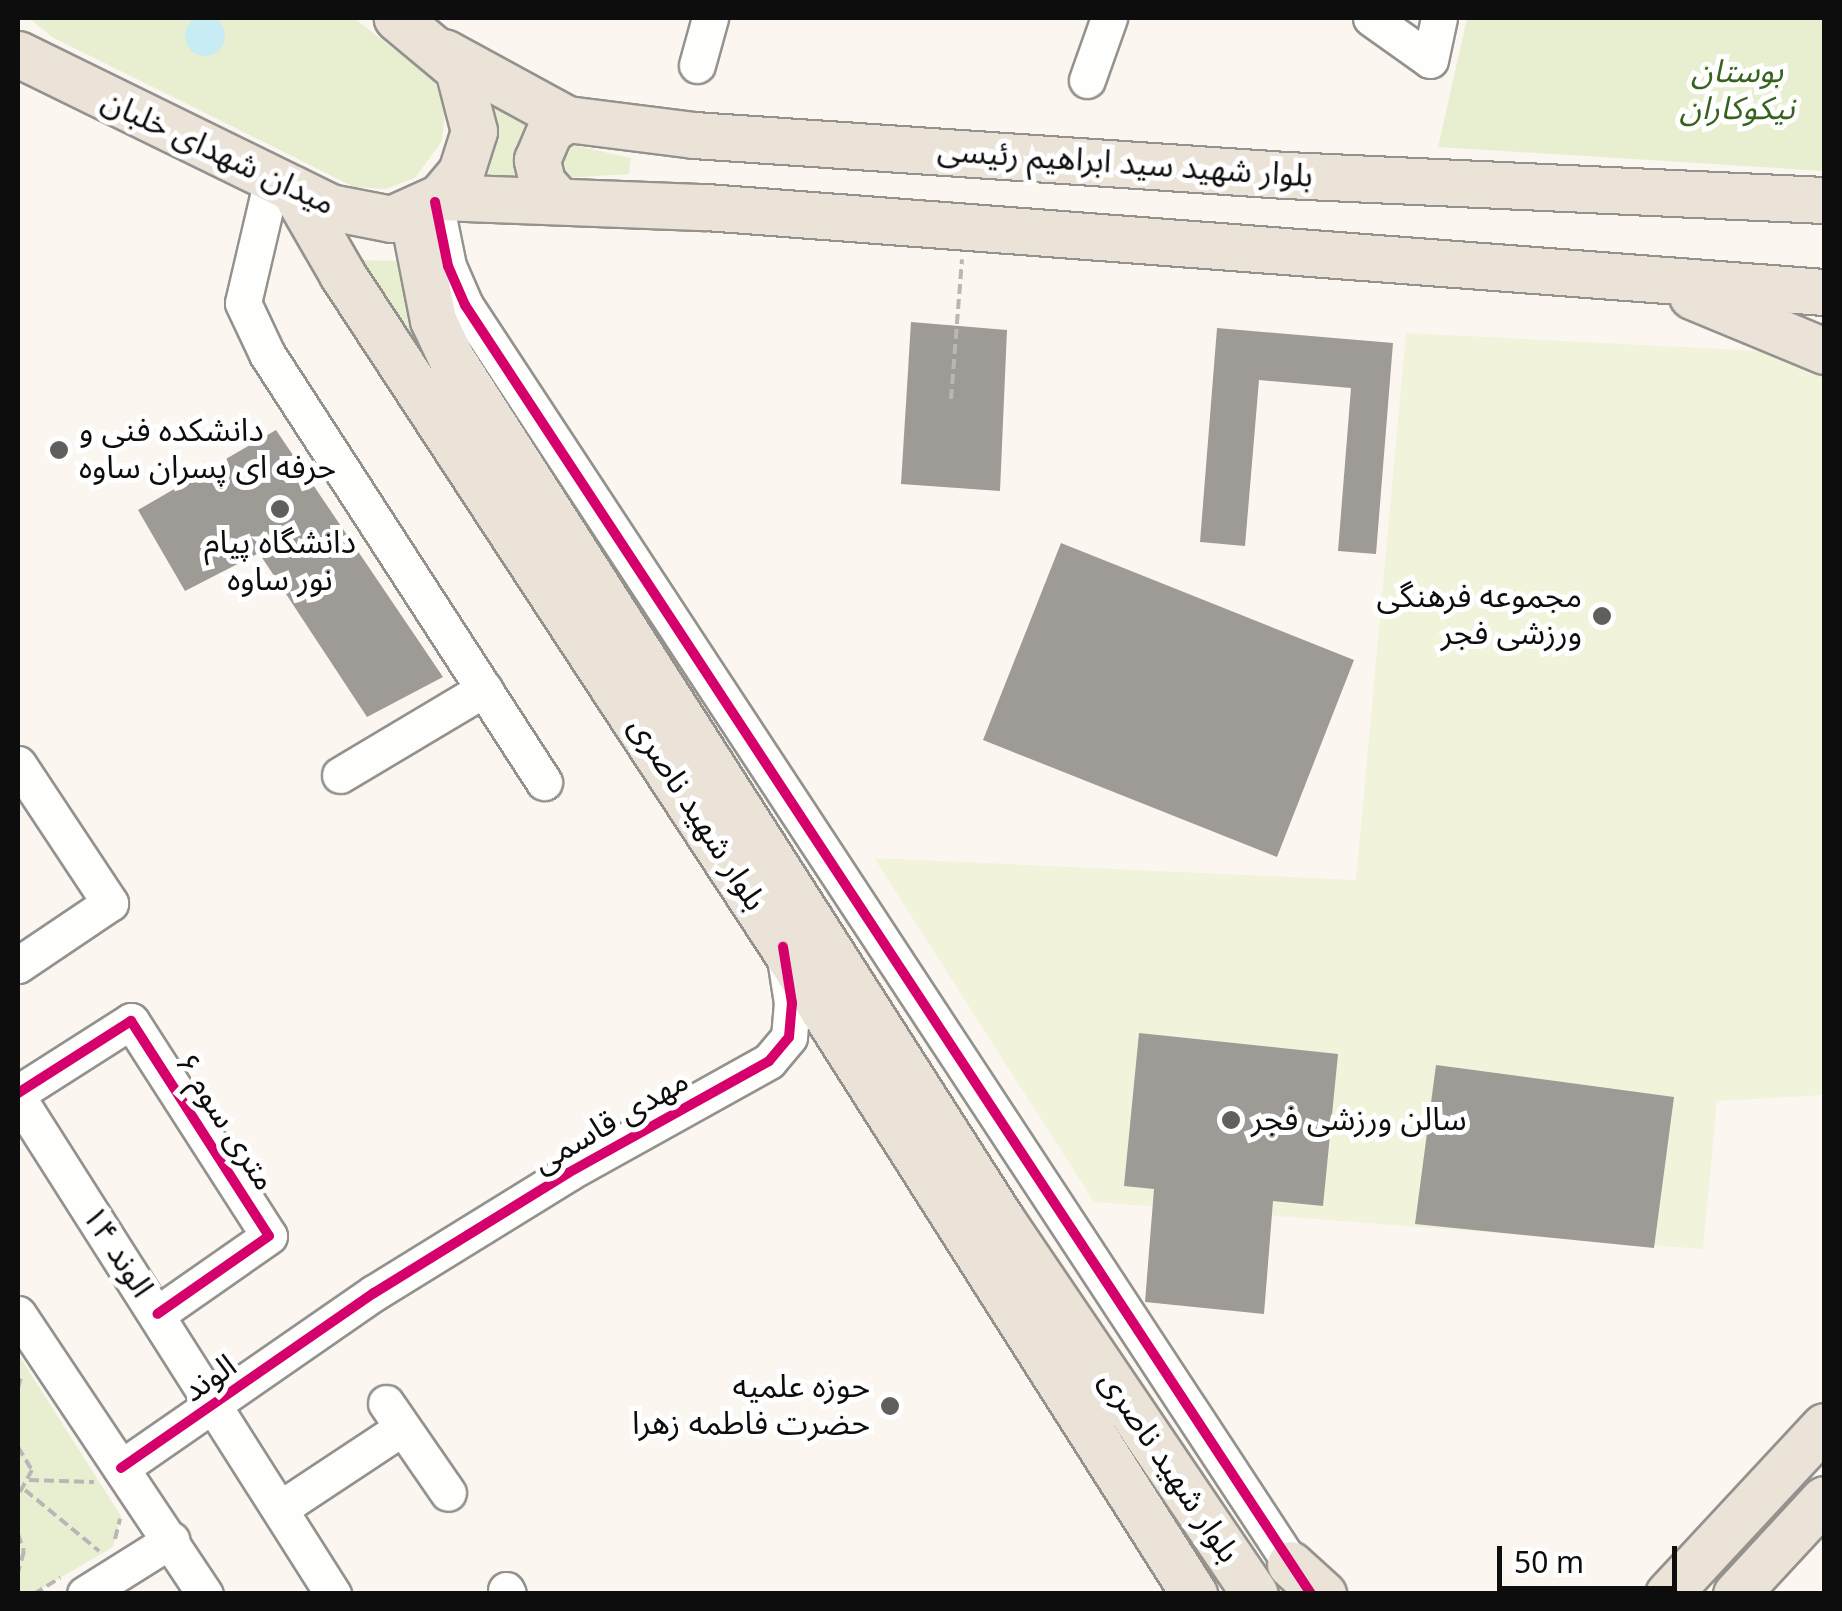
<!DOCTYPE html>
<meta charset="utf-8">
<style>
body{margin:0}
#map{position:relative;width:1842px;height:1611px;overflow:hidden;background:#fbf7f0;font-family:Georgia,"Noto Sans Arabic",serif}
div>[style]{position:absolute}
.green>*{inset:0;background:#e8efd1}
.pitch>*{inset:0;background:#f1f3da}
.water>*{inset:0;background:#c8ecf4}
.round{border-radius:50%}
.building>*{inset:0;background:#9e9a96}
.path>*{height:4px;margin-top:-2px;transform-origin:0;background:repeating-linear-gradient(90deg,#b8b7b6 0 10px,transparent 0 15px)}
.roads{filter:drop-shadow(2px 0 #94928f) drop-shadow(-2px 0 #94928f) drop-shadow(0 2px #94928f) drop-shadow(0 -2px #94928f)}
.minor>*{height:35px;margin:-17.5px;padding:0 17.5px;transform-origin:17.5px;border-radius:17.5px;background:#fefefd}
.major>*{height:45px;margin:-22.5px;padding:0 22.5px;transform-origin:22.5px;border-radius:22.5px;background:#ece3d8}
.cycleway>*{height:10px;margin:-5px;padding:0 5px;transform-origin:5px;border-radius:5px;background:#d6006c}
.dots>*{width:28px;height:28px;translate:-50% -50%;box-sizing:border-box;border:5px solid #fff;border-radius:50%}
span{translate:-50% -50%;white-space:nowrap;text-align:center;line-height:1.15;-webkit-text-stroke:10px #fff;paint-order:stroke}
.park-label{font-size:32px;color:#37631e;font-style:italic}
.street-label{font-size:32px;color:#0d0d0d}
.poi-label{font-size:32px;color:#0d0d0d}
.left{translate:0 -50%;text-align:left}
.right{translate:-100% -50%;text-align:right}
.frame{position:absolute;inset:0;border:20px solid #0d0d0d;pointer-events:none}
.scale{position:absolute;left:1497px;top:1546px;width:180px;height:45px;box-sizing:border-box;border:5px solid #0d0d0d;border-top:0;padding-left:12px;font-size:30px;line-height:35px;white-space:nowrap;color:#0d0d0d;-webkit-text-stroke:8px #fff;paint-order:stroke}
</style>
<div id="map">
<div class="green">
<i style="clip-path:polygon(29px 18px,354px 18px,434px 80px,445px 110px,442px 141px,415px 178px,385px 189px,354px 187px,52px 37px)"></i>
<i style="clip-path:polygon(1467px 18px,1824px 18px,1824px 171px,1438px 147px)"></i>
<i style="clip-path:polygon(490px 101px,582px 147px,631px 158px,629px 174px,486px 183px,494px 149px)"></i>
<i style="clip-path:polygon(354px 260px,404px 261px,773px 878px)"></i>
<i style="clip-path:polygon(18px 1354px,121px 1516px,113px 1547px,34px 1593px,18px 1593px)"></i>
</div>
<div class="pitch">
<i style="clip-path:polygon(1406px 333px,1782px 352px,1824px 374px,1824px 1095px,1717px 1101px,1703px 1249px,1094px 1202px,874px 858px,1356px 880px)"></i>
</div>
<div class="water">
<i class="round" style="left:185px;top:16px;width:40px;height:40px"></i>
</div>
<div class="building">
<i style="clip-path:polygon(911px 322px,1007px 330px,1000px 491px,901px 484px)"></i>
<i style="clip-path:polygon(1217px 328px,1393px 343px,1376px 554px,1338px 551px,1351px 388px,1259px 380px,1245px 546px,1200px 542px)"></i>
<i style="clip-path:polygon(276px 430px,443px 677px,367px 717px,259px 553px,185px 591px,138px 510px)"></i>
<i style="clip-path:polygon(1061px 543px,1354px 660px,1277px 857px,983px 740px)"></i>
<i style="clip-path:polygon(1139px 1033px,1338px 1054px,1323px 1206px,1273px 1201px,1264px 1314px,1145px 1302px,1154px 1189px,1124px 1186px)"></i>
<i style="clip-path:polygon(1436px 1065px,1674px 1097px,1654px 1248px,1415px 1224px)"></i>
</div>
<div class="path">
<i style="left:951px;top:399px;width:140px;rotate:-85.5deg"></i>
<i style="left:18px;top:1388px;width:15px;rotate:-74deg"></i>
<i style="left:18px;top:1447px;width:27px;rotate:59deg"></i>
<i style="left:32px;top:1470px;width:29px;rotate:119deg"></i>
<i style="left:29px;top:1480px;width:65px;rotate:1.8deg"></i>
<i style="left:25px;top:1490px;width:96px;rotate:39.5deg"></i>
<i style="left:18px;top:1534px;width:18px;rotate:71deg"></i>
<i style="left:24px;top:1551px;width:22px;rotate:106deg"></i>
<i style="left:115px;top:1539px;width:21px;rotate:-76deg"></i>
<i style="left:34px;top:1594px;width:31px;rotate:-32deg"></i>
</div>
<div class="roads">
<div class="minor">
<i style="left:1371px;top:18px;width:72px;rotate:35.4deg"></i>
<i style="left:1430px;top:60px;width:43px;rotate:-77.9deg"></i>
<i style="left:697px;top:65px;width:49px;rotate:-74.5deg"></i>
<i style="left:1087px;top:80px;width:66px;rotate:-70.5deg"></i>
<i style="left:272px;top:179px;width:127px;rotate:103.2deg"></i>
<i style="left:243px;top:303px;width:56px;rotate:64.8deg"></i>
<i style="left:267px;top:354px;width:510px;rotate:57.09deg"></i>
<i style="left:435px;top:202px;width:65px;rotate:78.5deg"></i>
<i style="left:448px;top:266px;width:43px;rotate:66.4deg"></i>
<i style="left:465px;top:305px;width:1531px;rotate:56.73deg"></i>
<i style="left:18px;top:764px;width:167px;rotate:56.5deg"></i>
<i style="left:110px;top:903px;width:111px;rotate:146deg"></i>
<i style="left:340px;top:775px;width:168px;rotate:-30.8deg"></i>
<i style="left:18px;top:1093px;width:134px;rotate:-32.5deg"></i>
<i style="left:131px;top:1021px;width:255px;rotate:57.3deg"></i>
<i style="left:269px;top:1236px;width:136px;rotate:145.1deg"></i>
<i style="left:18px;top:1098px;width:588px;rotate:57.58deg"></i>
<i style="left:18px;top:1314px;width:337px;rotate:56.3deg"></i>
<i style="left:386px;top:1403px;width:109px;rotate:55.4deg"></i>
<i style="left:121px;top:1468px;width:308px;rotate:-34.7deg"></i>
<i style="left:374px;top:1293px;width:228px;rotate:-31.7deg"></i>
<i style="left:568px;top:1173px;width:230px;rotate:-29.1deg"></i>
<i style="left:769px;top:1061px;width:31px;rotate:-50deg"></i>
<i style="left:789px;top:1037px;width:34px;rotate:-85deg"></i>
<i style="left:792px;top:1003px;width:46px;rotate:-98.8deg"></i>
<i style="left:281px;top:1508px;width:145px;rotate:-33.5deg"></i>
<i style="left:506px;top:1590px;width:4px;rotate:63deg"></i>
<i style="left:85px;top:1594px;width:102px;rotate:-32.1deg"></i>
</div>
<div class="major">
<i style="left:444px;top:52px;width:140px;rotate:28.6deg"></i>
<i style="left:567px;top:119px;width:128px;rotate:7.2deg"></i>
<i style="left:694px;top:135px;width:593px;rotate:3.87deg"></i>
<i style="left:1286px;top:175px;width:539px;rotate:2.66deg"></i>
<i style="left:18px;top:54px;width:347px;rotate:26.1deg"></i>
<i style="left:330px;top:207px;width:62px;rotate:11.1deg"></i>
<i style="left:391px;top:219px;width:54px;rotate:-24.2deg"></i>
<i style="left:440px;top:197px;width:33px;rotate:-50deg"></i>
<i style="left:461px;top:172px;width:43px;rotate:-72.4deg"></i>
<i style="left:474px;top:131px;width:64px;rotate:-104.5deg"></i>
<i style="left:458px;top:69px;width:80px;rotate:-140.1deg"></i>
<i style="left:293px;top:189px;width:98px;rotate:60deg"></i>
<i style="left:342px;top:274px;width:805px;rotate:56.76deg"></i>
<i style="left:783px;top:947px;width:767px;rotate:57.57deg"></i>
<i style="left:440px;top:197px;width:266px;rotate:2.2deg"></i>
<i style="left:706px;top:207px;width:1121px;rotate:4.35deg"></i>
<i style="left:555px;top:197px;width:20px;rotate:-131deg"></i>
<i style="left:542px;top:182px;width:23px;rotate:-103deg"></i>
<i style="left:537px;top:160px;width:33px;rotate:-67deg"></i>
<i style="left:550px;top:130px;width:20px;rotate:-33deg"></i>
<i style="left:412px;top:213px;width:109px;rotate:78.9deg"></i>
<i style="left:433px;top:320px;width:42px;rotate:64.7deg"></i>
<i style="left:451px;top:358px;width:1025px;rotate:57.43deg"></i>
<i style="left:1003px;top:1222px;width:449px;rotate:55.9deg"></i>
<i style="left:1692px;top:296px;width:143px;rotate:22.6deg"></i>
<i style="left:1290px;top:1564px;width:45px;rotate:42.3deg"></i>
<i style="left:1668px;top:1594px;width:229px;rotate:-47.1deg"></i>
<i style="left:1736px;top:1594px;width:129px;rotate:-47.2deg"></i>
</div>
</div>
<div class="cycleway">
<i style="left:435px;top:202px;width:65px;rotate:78.5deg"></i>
<i style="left:448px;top:266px;width:43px;rotate:66.4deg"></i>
<i style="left:465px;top:305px;width:1542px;rotate:56.72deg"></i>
<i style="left:18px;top:1093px;width:134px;rotate:-32.5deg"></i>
<i style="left:131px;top:1021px;width:255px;rotate:57.3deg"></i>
<i style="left:269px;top:1236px;width:136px;rotate:145.1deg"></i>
<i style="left:121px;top:1468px;width:308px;rotate:-34.7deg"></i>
<i style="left:374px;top:1293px;width:228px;rotate:-31.7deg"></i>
<i style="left:568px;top:1173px;width:230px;rotate:-29.1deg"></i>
<i style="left:769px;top:1061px;width:31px;rotate:-50deg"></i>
<i style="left:789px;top:1037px;width:34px;rotate:-85deg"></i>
<i style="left:792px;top:1003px;width:57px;rotate:-99.1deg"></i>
</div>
<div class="dots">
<i style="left:59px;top:450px;background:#605f5c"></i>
<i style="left:280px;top:509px;background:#605f5c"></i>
<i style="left:1602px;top:616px;background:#605f5c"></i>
<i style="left:1231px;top:1120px;background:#605f5c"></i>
<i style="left:890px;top:1406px;background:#605f5c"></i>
</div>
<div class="park-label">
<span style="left:1737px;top:91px">بوستان<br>نیکوکاران</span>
</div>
<div class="street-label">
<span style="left:218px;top:153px;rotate:25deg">میدان شهدای خلبان</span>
<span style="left:1125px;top:164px;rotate:4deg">بلوار شهید سید ابراهیم رئیسی</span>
<span style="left:697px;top:814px;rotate:57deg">بلوار شهید ناصری</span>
<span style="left:225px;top:1122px;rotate:57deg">۶ متری سوم</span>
<span style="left:611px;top:1122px;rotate:-30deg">مهدی قاسمی</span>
<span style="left:117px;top:1252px;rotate:57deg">الوند ۱۴</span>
<span style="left:210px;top:1379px;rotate:-35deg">الوند</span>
<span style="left:1169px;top:1467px;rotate:56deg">بلوار شهید ناصری</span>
</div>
<div class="poi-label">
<span class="left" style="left:79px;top:450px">دانشکده فنی و<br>حرفه ای پسران ساوه</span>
<span style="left:280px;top:562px">دانشگاه پیام<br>نور ساوه</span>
<span class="right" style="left:1582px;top:616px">مجموعه فرهنگی<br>ورزشی فجر</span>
<span class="left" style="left:1251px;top:1120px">سالن ورزشی فجر</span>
<span class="right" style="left:870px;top:1406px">حوزه علمیه<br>حضرت فاطمه زهرا</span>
</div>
<div class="frame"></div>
<div class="scale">50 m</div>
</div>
